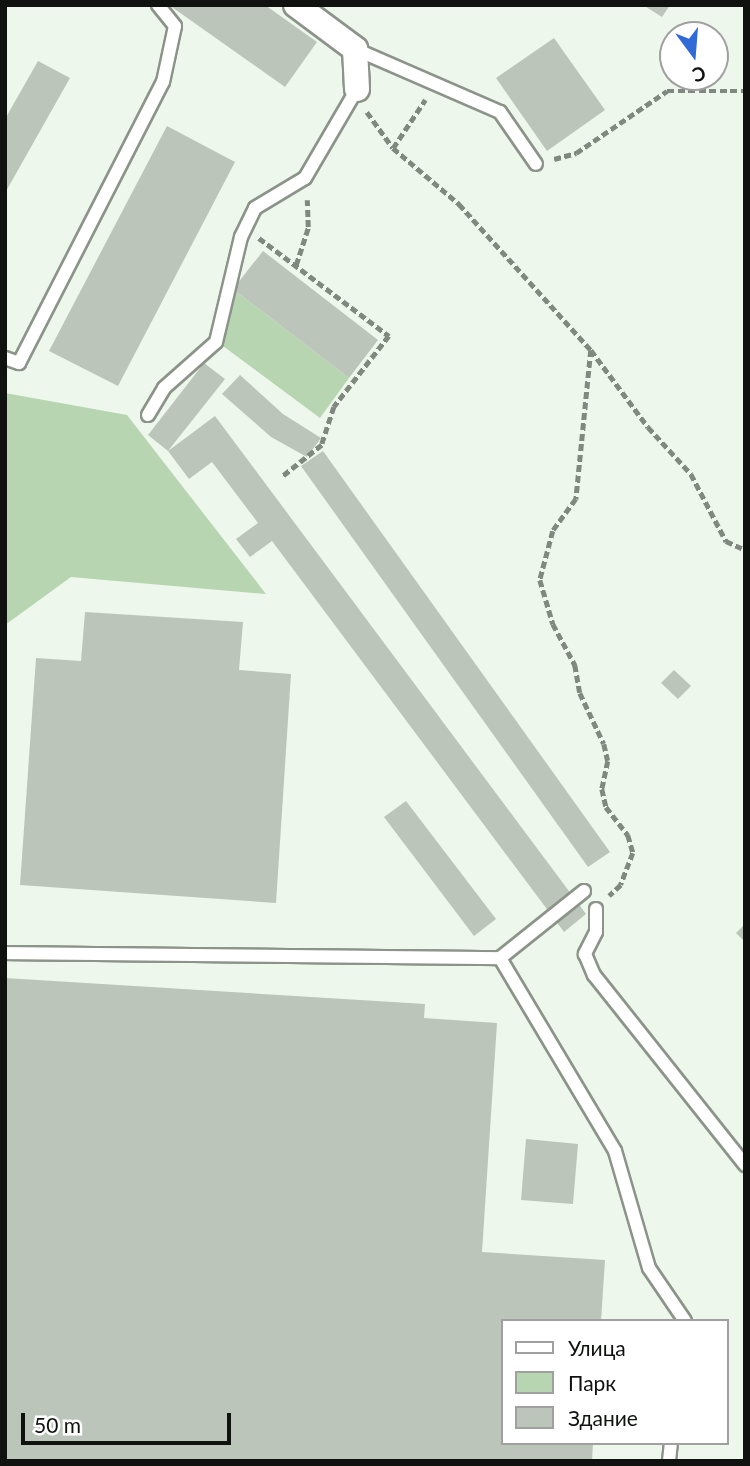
<!DOCTYPE html>
<meta charset="utf-8">
<style>
body{margin:0}
#map{position:relative;width:750px;height:1466px;overflow:hidden;background:#eef7ec;font-family:Lato,sans-serif}
div>[style]{position:absolute}
.green>*{inset:0;background:#b7d5b1}
.building>*{inset:0;background:#bcc5ba}
.path>*{height:4.5px;margin-top:-2.25px;transform-origin:0;background:repeating-linear-gradient(90deg,#818880 0 7px,transparent 0 10.5px)}
.roads{filter:drop-shadow(2px 0 #8c948a) drop-shadow(-2px 0 #8c948a) drop-shadow(0 2px #8c948a) drop-shadow(0 -2px #8c948a)}
.service>*{height:12px;margin:-6px;padding:0 6px;transform-origin:6px;border-radius:6px;background:#fff}
.minor>*{height:24px;margin:-12px;padding:0 12px;transform-origin:12px;border-radius:12px;background:#fff}
span{translate:-50% -50%;white-space:nowrap;text-align:center;line-height:1.15;-webkit-text-stroke:5px #fff;paint-order:stroke}
.frame{position:absolute;inset:0;border:7px solid #0f120f;pointer-events:none}
.legend{position:absolute;left:501px;top:1319px;width:228px;height:126px;box-sizing:border-box;background:#fff;border:2px solid #9fa09f;margin:0;padding:9px 12px;list-style:none;font-size:21px;color:#0f120f}
.legend li{display:flex;align-items:center;gap:14px;height:35px}
.legend b{width:35px;border:2px solid #9fa09f}
.north{position:absolute;left:659px;top:21px;width:70px;height:70px;box-sizing:border-box;background:#fff;border:2px solid #9fa09f;border-radius:50%;rotate:164deg;font-size:19px;font-weight:700;line-height:28px;text-align:center;color:#0f120f}
.north::after{content:'';display:block;margin:auto;width:24px;height:32px;background:#306ad8;clip-path:polygon(50% 0,100% 100%,50% 72%,0 100%)}
.scale{position:absolute;left:21px;top:1413px;width:210px;height:32px;box-sizing:border-box;border:4px solid #0f120f;border-top:0;padding-left:9px;font-size:21px;line-height:24px;white-space:nowrap;color:#0f120f;-webkit-text-stroke:5px #fff;paint-order:stroke}
</style>
<div id="map">
<div class="green">
<i style="clip-path:polygon(233px 289px,349px 378px,320px 418px,223px 346px)"></i>
<i style="clip-path:polygon(5px 393px,127px 415px,266px 594px,71px 577px,5px 625px)"></i>
</div>
<div class="building">
<i style="clip-path:polygon(169px 5px,265px 5px,317px 42px,285px 87px)"></i>
<i style="clip-path:polygon(643px 5px,670px 5px,662px 17px)"></i>
<i style="clip-path:polygon(554px 38px,605px 110px,547px 151px,496px 78px)"></i>
<i style="clip-path:polygon(38px 61px,70px 78px,5px 193px,5px 119px)"></i>
<i style="clip-path:polygon(167px 126px,235px 162px,118px 386px,49px 351px)"></i>
<i style="clip-path:polygon(263px 251px,378px 340px,349px 378px,233px 289px)"></i>
<i style="clip-path:polygon(204px 363px,225px 379px,168px 451px,148px 435px)"></i>
<i style="clip-path:polygon(240px 375px,283px 414px,321px 438px,307px 457px,271px 437px,222px 394px)"></i>
<i style="clip-path:polygon(215px 416px,586px 914px,564px 932px,272px 541px,250px 557px,236px 539px,258px 523px,212px 462px,189px 479px,168px 451px)"></i>
<i style="clip-path:polygon(323px 451px,610px 852px,588px 867px,301px 466px)"></i>
<i style="clip-path:polygon(85px 612px,243px 622px,239px 670px,291px 674px,276px 903px,20px 885px,36px 658px,81px 661px)"></i>
<i style="clip-path:polygon(674px 670px,691px 686px,678px 699px,661px 683px)"></i>
<i style="clip-path:polygon(406px 801px,496px 919px,474px 936px,384px 817px)"></i>
<i style="clip-path:polygon(745px 924px,745px 942px,736px 933px)"></i>
<i style="clip-path:polygon(5px 978px,425px 1004px,424px 1018px,497px 1023px,482px 1252px,605px 1260px,601px 1321px,503px 1321px,503px 1443px,593px 1443px,592px 1461px,5px 1461px)"></i>
<i style="clip-path:polygon(526px 1139px,578px 1144px,573px 1204px,521px 1200px)"></i>
</div>
<div class="path">
<i style="left:367px;top:112px;width:44px;rotate:54.2deg"></i>
<i style="left:393px;top:148px;width:87px;rotate:40.3deg"></i>
<i style="left:459px;top:204px;width:197px;rotate:47.9deg"></i>
<i style="left:591px;top:350px;width:96px;rotate:53.5deg"></i>
<i style="left:648px;top:427px;width:64px;rotate:47.5deg"></i>
<i style="left:691px;top:474px;width:76px;rotate:62.4deg"></i>
<i style="left:726px;top:541px;width:21px;rotate:25deg"></i>
<i style="left:393px;top:148px;width:58px;rotate:-56.3deg"></i>
<i style="left:554px;top:159px;width:23px;rotate:-15deg"></i>
<i style="left:576px;top:153px;width:110px;rotate:-34.3deg"></i>
<i style="left:667px;top:91px;width:78px"></i>
<i style="left:259px;top:238px;width:163px;rotate:37deg"></i>
<i style="left:389px;top:336px;width:90px;rotate:127.8deg"></i>
<i style="left:334px;top:407px;width:40px;rotate:108deg"></i>
<i style="left:322px;top:445px;width:50px;rotate:141.5deg"></i>
<i style="left:296px;top:265px;width:40px;rotate:-72deg"></i>
<i style="left:308px;top:227px;width:27px;rotate:-92deg"></i>
<i style="left:591px;top:350px;width:150px;rotate:95.7deg"></i>
<i style="left:576px;top:499px;width:39px;rotate:126deg"></i>
<i style="left:553px;top:531px;width:51px;rotate:104.9deg"></i>
<i style="left:540px;top:580px;width:46px;rotate:73.5deg"></i>
<i style="left:553px;top:624px;width:47px;rotate:61.8deg"></i>
<i style="left:575px;top:665px;width:28px;rotate:80deg"></i>
<i style="left:580px;top:693px;width:56px;rotate:64.8deg"></i>
<i style="left:604px;top:744px;width:17px;rotate:77deg"></i>
<i style="left:608px;top:761px;width:29px;rotate:102deg"></i>
<i style="left:602px;top:789px;width:18px;rotate:77deg"></i>
<i style="left:606px;top:807px;width:36px;rotate:52deg"></i>
<i style="left:628px;top:835px;width:19px;rotate:74deg"></i>
<i style="left:633px;top:853px;width:34px;rotate:111deg"></i>
<i style="left:621px;top:885px;width:16px;rotate:137deg"></i>
</div>
<div class="roads">
<div class="service">
<i style="left:355px;top:49px;width:158px;rotate:23.5deg"></i>
<i style="left:500px;top:112px;width:63px;rotate:55.3deg"></i>
<i style="left:5px;top:358px;width:15px;rotate:20deg"></i>
<i style="left:19px;top:363px;width:316px;rotate:-62.9deg"></i>
<i style="left:163px;top:82px;width:57px;rotate:-77.9deg"></i>
<i style="left:175px;top:26px;width:27px;rotate:-129deg"></i>
<i style="left:148px;top:415px;width:31px;rotate:-59deg"></i>
<i style="left:164px;top:388px;width:69px;rotate:-41.5deg"></i>
<i style="left:216px;top:342px;width:108px;rotate:-76.6deg"></i>
<i style="left:241px;top:237px;width:32px;rotate:-64deg"></i>
<i style="left:255px;top:208px;width:58px;rotate:-31deg"></i>
<i style="left:305px;top:178px;width:103px;rotate:-59.7deg"></i>
<i style="left:584px;top:891px;width:107px;rotate:141.4deg"></i>
<i style="left:500px;top:958px;width:225px;rotate:59.2deg"></i>
<i style="left:615px;top:1151px;width:122px;rotate:73.8deg"></i>
<i style="left:649px;top:1268px;width:64px;rotate:55.8deg"></i>
<i style="left:596px;top:909px;width:23px;rotate:90deg"></i>
<i style="left:596px;top:932px;width:25px;rotate:117deg"></i>
<i style="left:585px;top:954px;width:23px;rotate:67deg"></i>
<i style="left:594px;top:975px;width:243px;rotate:51.5deg"></i>
<i style="left:5px;top:953px;width:495px;rotate:0.6deg"></i>
<i style="left:669px;top:1461px;width:18px;rotate:-84deg"></i>
</div>
<div class="minor">
<i style="left:296px;top:5px;width:74px;rotate:36.7deg"></i>
<i style="left:355px;top:49px;width:40px;rotate:87.1deg"></i>
</div>
</div>
<div class="frame"></div>
<ul class="legend">
<li><b style="height:9px;background:#fff"></b>Улица</li>
<li><b style="height:19px;background:#b7d5b1"></b>Парк</li>
<li><b style="height:19px;background:#bcc5ba"></b>Здание</li>
</ul>
<div class="north">С</div>
<div class="scale">50 m</div>
</div>
